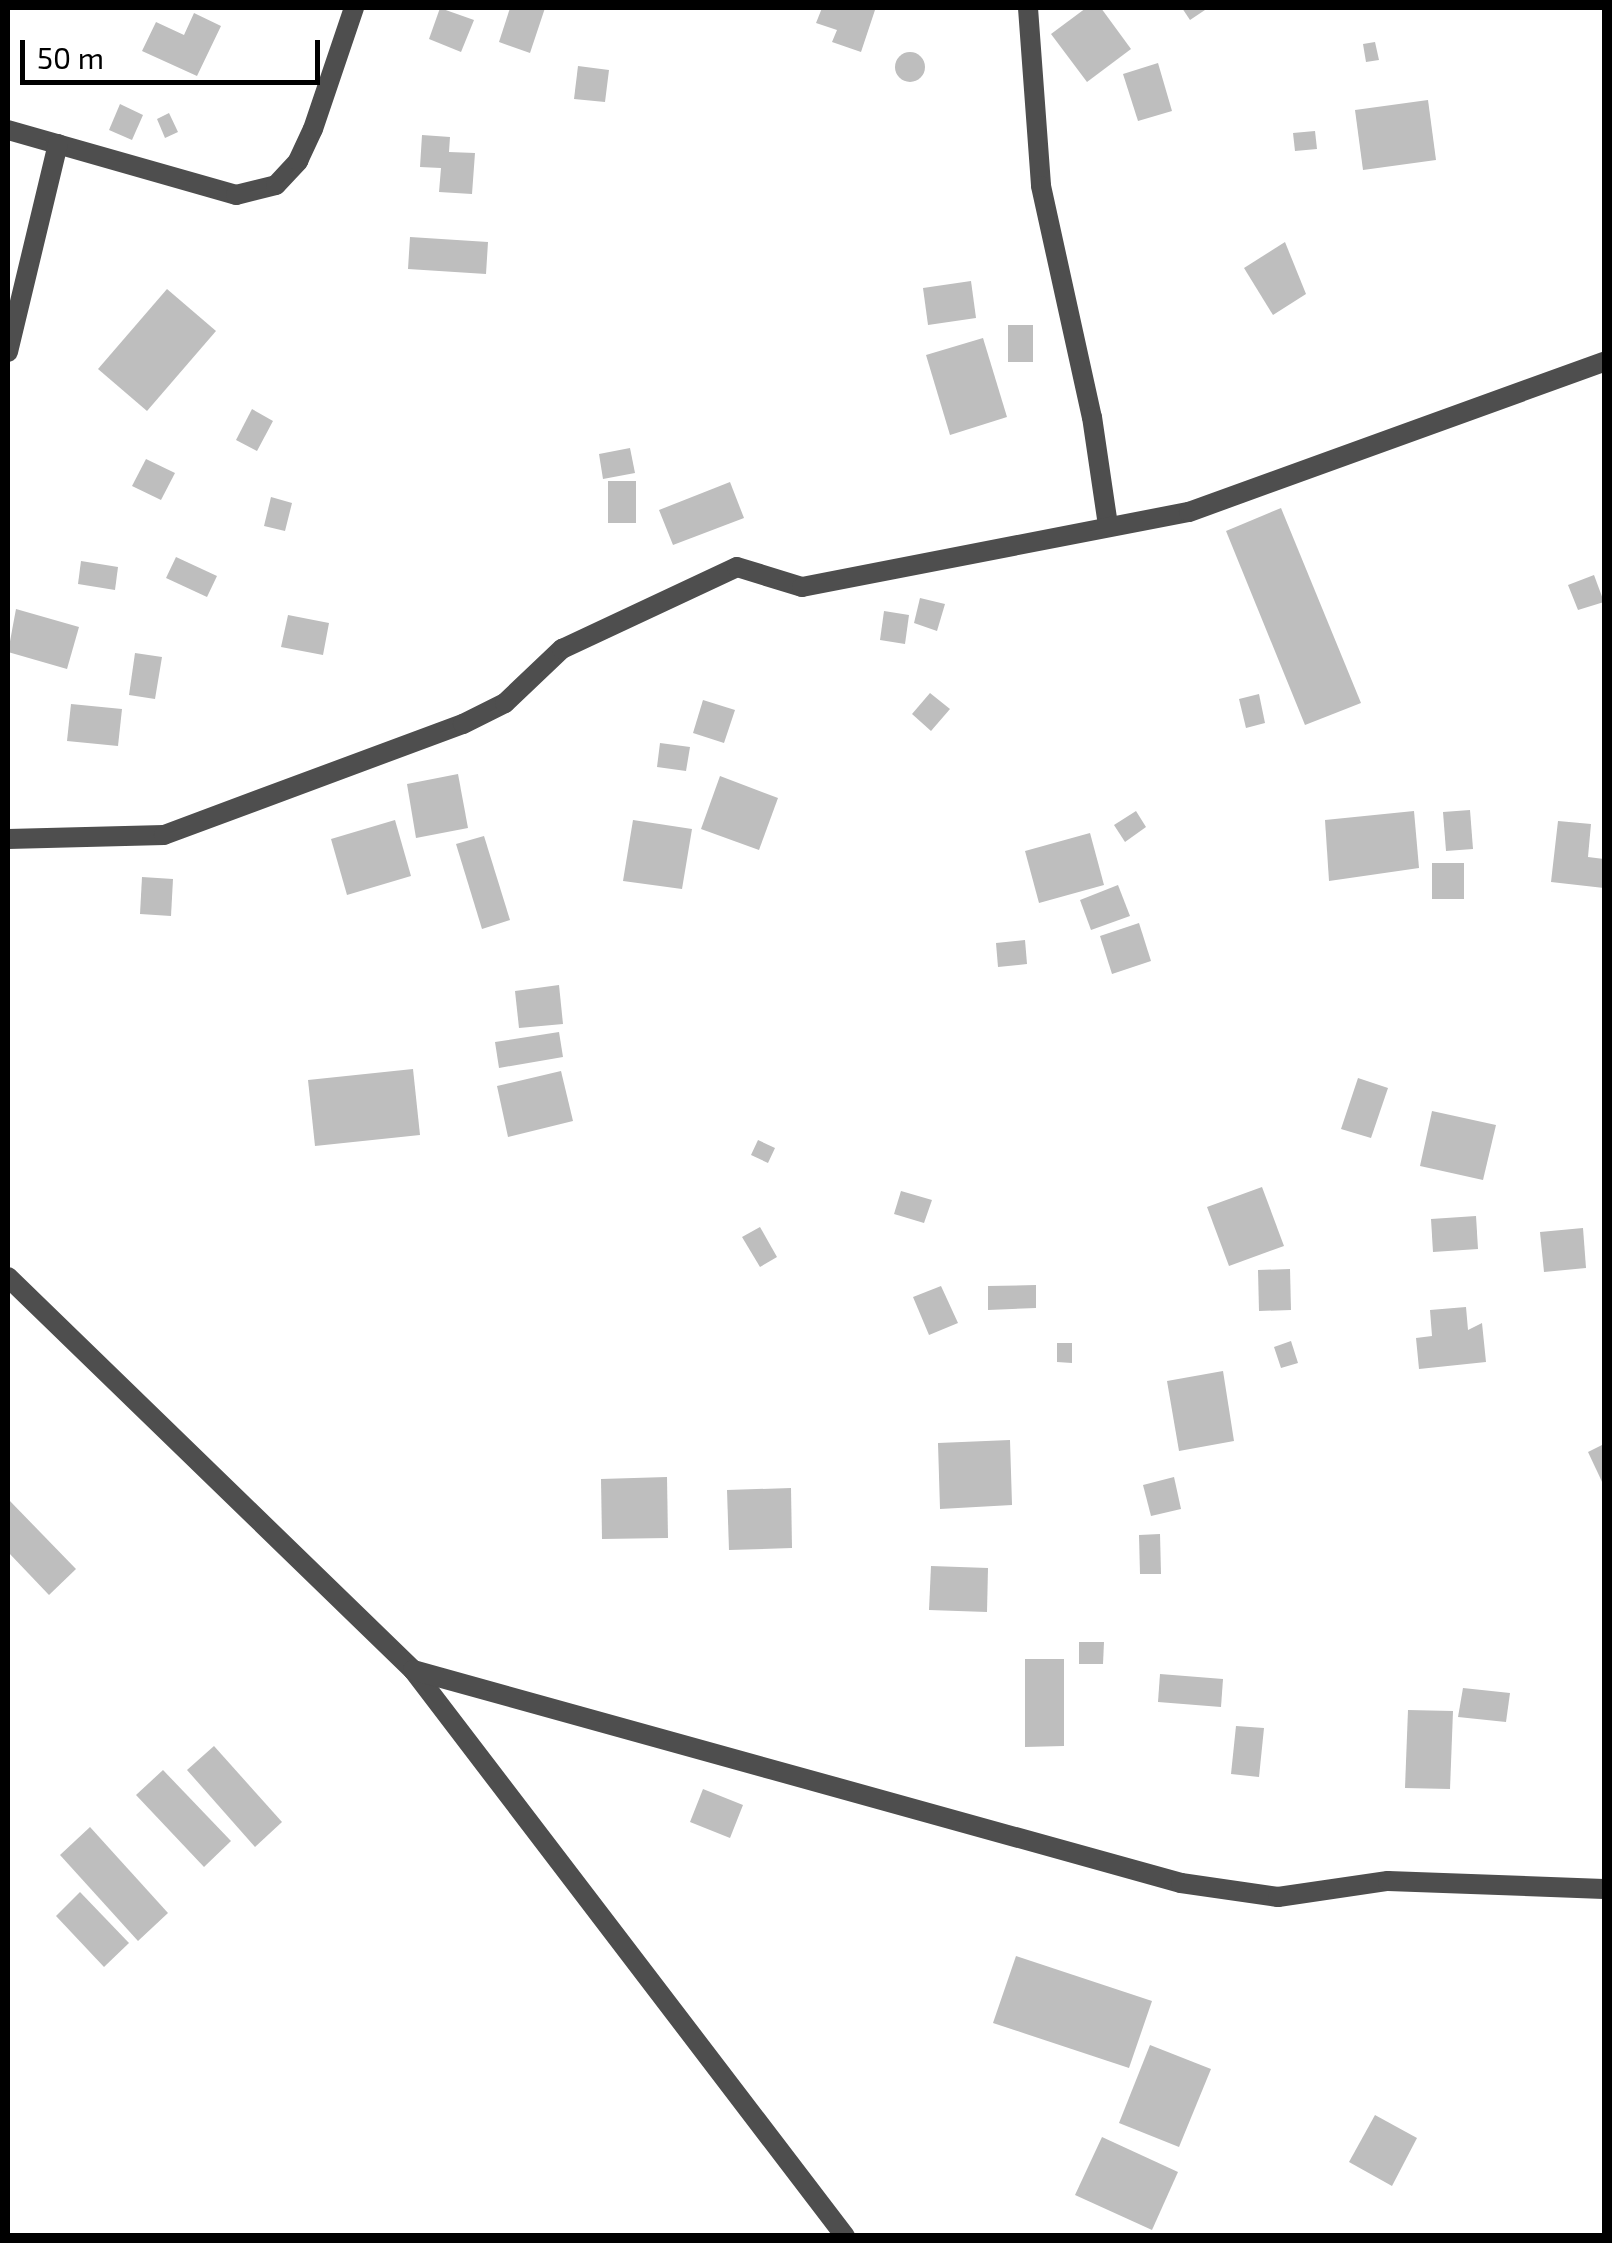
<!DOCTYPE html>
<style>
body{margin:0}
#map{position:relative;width:1612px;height:2243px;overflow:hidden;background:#fff;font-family:"Exo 2",sans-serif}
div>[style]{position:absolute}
.building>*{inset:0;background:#bebebe}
.round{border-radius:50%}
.street>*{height:20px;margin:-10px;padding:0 10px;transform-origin:10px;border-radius:10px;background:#4e4e4e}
span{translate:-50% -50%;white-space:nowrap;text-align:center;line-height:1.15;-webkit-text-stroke:10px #fff;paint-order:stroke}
.frame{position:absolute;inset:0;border:10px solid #000;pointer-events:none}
.scale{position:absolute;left:20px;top:40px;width:300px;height:45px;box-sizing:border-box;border:5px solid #000;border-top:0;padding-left:12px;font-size:30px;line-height:35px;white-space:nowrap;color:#000;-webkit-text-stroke:8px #fff;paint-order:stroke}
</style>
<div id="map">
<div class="building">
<i style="clip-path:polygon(440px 8px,474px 20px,461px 52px,429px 39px)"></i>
<i style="clip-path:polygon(510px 8px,545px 8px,530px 53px,499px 42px)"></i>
<i style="clip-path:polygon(822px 8px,875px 10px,861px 52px,832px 42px,837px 30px,816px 23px)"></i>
<i style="clip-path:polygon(1086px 8px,1101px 8px,1131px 49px,1087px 82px,1051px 34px)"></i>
<i style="clip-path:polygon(1182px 8px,1208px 8px,1190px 20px)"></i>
<i style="clip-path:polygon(194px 13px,221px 26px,197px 76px,142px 51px,156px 22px,184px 35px)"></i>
<i style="clip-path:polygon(1375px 42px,1379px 60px,1366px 62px,1363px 44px)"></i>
<i class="round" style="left:895px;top:52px;width:30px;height:30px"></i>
<i style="clip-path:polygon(1158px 63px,1172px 111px,1138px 121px,1123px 74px)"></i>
<i style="clip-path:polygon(578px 66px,609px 70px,605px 102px,574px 99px)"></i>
<i style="clip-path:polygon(1428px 100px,1436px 160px,1363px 170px,1355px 110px)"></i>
<i style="clip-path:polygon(120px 104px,143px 115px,132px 140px,109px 130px)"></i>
<i style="clip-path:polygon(169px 113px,178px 132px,165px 138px,157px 119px)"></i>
<i style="clip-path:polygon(1315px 131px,1317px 149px,1295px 151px,1293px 133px)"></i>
<i style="clip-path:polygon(422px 135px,450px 137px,449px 152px,475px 153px,472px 194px,439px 192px,441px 168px,420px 167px)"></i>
<i style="clip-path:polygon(410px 237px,488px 242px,486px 274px,408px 269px)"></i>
<i style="clip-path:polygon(1285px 242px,1306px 294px,1273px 315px,1244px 268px)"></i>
<i style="clip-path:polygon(971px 281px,976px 318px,928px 325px,923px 288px)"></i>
<i style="clip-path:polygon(167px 289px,216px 331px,147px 411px,98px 369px)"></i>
<i style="clip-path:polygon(1008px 325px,1033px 325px,1033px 362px,1008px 362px)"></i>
<i style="clip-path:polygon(983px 338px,1007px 417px,950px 435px,926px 355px)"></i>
<i style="clip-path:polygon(252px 409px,273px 421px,257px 451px,236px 440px)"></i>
<i style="clip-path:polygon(630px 448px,635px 473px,603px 479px,599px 454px)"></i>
<i style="clip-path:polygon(146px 459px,175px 473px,161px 500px,132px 486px)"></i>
<i style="clip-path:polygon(608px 481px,636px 481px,636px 523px,608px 523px)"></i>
<i style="clip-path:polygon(730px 482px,744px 518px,673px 545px,659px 510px)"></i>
<i style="clip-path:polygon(271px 497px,292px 503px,285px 531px,264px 526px)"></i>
<i style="clip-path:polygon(1281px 508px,1361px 703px,1305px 725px,1226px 531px)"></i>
<i style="clip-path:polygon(176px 557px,217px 576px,207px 597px,166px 578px)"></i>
<i style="clip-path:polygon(81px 561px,118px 567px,115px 590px,78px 584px)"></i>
<i style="clip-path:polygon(1594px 575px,1604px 602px,1578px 610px,1568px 585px)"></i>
<i style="clip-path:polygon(920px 598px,945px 604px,937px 631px,914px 623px)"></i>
<i style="clip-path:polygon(16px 609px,79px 627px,67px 669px,8px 652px)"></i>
<i style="clip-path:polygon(884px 611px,909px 615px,905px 644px,880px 640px)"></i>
<i style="clip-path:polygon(288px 615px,329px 623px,323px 655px,281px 647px)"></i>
<i style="clip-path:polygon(135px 653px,162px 657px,155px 699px,129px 695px)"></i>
<i style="clip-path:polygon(930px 693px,950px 709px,931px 731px,912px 714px)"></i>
<i style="clip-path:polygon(1259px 694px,1265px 723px,1246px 728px,1239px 699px)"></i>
<i style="clip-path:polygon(703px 700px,735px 710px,724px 743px,693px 733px)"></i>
<i style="clip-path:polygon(71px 704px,122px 709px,118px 746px,67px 741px)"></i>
<i style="clip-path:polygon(660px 743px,690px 747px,686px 771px,657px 767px)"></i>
<i style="clip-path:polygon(458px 774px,468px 828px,416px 838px,407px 784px)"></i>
<i style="clip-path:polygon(720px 776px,778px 798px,759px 850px,701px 829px)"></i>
<i style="clip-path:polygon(1470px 810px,1473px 849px,1446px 851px,1443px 812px)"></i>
<i style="clip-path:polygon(1136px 811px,1146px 827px,1125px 842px,1114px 825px)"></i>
<i style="clip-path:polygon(1414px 811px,1419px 868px,1329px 881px,1325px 820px)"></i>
<i style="clip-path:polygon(395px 820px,411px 876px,347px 895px,331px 839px)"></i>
<i style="clip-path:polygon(633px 820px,692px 829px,682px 889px,623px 881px)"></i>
<i style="clip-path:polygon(1558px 821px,1591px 824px,1588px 857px,1604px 859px,1604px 888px,1551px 882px)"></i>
<i style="clip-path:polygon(1090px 833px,1104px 885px,1039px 903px,1025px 851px)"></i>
<i style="clip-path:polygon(484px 836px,510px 920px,482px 929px,456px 844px)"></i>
<i style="clip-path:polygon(1432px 863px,1464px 863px,1464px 899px,1432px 899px)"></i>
<i style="clip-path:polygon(142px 877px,173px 879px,171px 916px,140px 914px)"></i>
<i style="clip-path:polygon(1118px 885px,1130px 916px,1091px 930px,1080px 900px)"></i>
<i style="clip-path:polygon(1139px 923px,1151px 961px,1112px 974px,1100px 936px)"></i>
<i style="clip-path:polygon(1025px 940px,1027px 964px,998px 967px,996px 943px)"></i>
<i style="clip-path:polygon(559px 985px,563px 1024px,519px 1028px,515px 991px)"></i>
<i style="clip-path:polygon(559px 1032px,563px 1057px,499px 1068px,495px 1042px)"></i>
<i style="clip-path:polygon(413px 1069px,420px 1135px,315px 1146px,308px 1080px)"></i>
<i style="clip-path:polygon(561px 1071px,573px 1121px,508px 1137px,497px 1086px)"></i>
<i style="clip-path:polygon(1358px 1078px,1388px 1088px,1371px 1138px,1341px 1129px)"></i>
<i style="clip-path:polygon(1432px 1111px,1496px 1125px,1483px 1180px,1420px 1166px)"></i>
<i style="clip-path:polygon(758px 1140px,775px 1148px,768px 1163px,751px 1155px)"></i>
<i style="clip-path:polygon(1262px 1187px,1284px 1246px,1229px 1266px,1207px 1207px)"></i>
<i style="clip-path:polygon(901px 1191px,932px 1200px,924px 1223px,894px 1214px)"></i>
<i style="clip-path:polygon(1476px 1216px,1478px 1249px,1433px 1252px,1431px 1219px)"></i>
<i style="clip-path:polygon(760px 1227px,777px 1257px,760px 1267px,742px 1237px)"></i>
<i style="clip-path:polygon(1583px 1228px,1586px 1268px,1544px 1272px,1540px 1232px)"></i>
<i style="clip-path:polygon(1290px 1269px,1291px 1310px,1259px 1311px,1258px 1270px)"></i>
<i style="clip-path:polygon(1036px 1285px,1036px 1308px,988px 1310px,988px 1286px)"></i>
<i style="clip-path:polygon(941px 1286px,958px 1323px,929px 1335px,913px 1297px)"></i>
<i style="clip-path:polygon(1466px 1307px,1468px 1330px,1482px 1323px,1486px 1362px,1419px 1369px,1416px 1338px,1432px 1336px,1430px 1310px)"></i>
<i style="clip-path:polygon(1291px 1341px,1298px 1363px,1281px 1368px,1274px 1347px)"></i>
<i style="clip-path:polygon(1057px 1343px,1072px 1343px,1072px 1363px,1057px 1362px)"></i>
<i style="clip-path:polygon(1223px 1371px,1234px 1441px,1179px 1451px,1167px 1381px)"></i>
<i style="clip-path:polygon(1010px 1440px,1012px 1505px,940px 1509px,938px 1443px)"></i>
<i style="clip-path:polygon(1604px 1444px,1604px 1486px,1588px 1452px)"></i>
<i style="clip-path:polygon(667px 1477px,668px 1538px,602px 1539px,601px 1479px)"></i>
<i style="clip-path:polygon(1174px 1477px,1181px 1509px,1151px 1516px,1143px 1485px)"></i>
<i style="clip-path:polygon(791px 1488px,792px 1548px,729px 1550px,727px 1490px)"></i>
<i style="clip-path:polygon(8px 1499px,76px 1569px,49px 1595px,8px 1552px)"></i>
<i style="clip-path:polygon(1160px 1534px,1161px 1574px,1140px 1574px,1139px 1535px)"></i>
<i style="clip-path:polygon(931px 1566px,988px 1568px,987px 1612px,929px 1610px)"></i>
<i style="clip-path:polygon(1079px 1642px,1104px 1642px,1103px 1664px,1079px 1664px)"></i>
<i style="clip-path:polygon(1025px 1659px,1064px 1659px,1064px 1746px,1025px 1747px)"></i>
<i style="clip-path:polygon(1160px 1674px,1223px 1679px,1221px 1707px,1158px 1702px)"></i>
<i style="clip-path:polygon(1463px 1688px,1510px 1693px,1506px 1722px,1458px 1717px)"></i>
<i style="clip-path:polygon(1408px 1710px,1453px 1711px,1450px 1789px,1405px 1788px)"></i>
<i style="clip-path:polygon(1236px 1726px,1264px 1728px,1259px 1777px,1231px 1774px)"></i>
<i style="clip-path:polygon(214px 1746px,282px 1822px,255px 1847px,187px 1770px)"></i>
<i style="clip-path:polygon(163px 1770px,231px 1841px,204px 1867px,136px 1795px)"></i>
<i style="clip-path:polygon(703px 1789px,743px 1805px,730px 1838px,690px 1822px)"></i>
<i style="clip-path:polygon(90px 1827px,168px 1913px,138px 1941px,60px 1855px)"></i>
<i style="clip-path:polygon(80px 1892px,129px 1943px,104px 1967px,56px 1916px)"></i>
<i style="clip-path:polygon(1016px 1956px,1152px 2001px,1129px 2068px,993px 2023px)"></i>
<i style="clip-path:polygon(1150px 2045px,1211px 2069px,1179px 2147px,1119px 2123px)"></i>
<i style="clip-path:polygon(1375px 2115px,1417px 2138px,1392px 2186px,1349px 2162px)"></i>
<i style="clip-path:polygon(1102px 2137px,1178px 2172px,1152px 2230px,1075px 2195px)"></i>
</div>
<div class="street">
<i style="left:1028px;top:8px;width:178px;rotate:85.8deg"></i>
<i style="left:1041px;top:186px;width:237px;rotate:77.6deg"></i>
<i style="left:1092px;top:417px;width:109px;rotate:81.6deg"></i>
<i style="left:8px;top:130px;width:237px;rotate:15.9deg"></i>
<i style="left:236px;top:195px;width:41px;rotate:-14deg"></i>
<i style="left:276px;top:185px;width:33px;rotate:-47deg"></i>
<i style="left:298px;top:161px;width:35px;rotate:-65deg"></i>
<i style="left:313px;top:129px;width:128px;rotate:-71.3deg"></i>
<i style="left:8px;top:352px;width:214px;rotate:-76.5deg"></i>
<i style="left:8px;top:839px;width:156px;rotate:-1.5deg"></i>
<i style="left:164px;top:835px;width:319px;rotate:-20.4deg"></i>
<i style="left:463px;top:724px;width:47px;rotate:-26.6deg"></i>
<i style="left:505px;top:703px;width:79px;rotate:-43.5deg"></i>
<i style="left:562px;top:649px;width:193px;rotate:-25.1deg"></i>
<i style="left:737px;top:567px;width:68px;rotate:17.1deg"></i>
<i style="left:802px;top:587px;width:394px;rotate:-11deg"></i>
<i style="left:1189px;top:512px;width:441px;rotate:-19.9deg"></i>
<i style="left:8px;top:1277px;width:564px;rotate:44.14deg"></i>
<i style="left:413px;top:1670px;width:712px;rotate:52.65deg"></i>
<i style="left:413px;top:1670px;width:797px;rotate:15.5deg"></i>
<i style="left:1181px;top:1883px;width:98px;rotate:8.2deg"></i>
<i style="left:1278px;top:1897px;width:111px;rotate:-8.3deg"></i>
<i style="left:1388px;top:1881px;width:216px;rotate:2.1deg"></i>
</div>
<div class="frame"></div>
<div class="scale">50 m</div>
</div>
